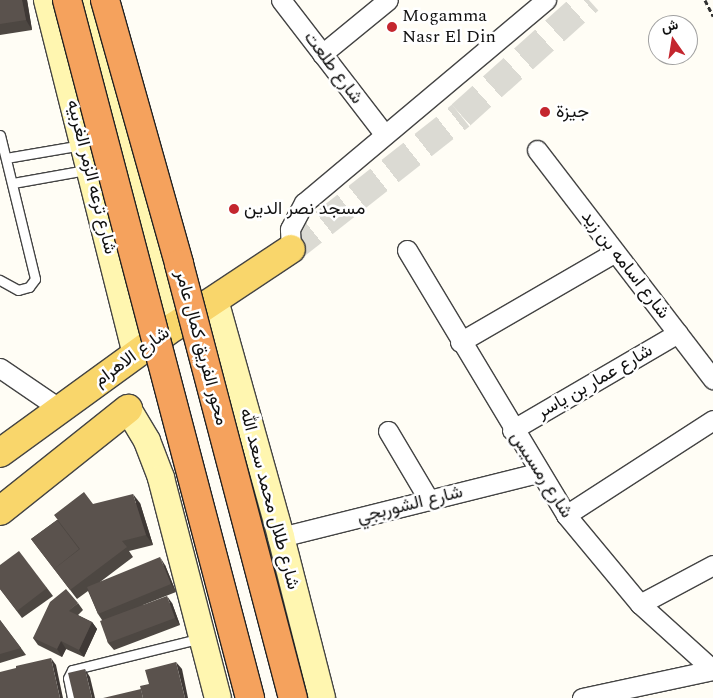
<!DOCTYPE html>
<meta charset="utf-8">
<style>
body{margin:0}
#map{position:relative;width:713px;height:698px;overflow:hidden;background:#fffdf5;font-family:Spectral,Vazirmatn,serif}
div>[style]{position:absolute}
.primary-tunnel>*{height:28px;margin-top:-14px;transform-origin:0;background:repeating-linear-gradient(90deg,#dbdad3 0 28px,transparent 0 42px)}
.path>*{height:3px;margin-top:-1.5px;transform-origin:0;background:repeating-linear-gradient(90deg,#333 0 5px,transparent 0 7.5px)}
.roads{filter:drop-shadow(1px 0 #444) drop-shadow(-1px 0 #444) drop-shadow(0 1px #444) drop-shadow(0 -1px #444)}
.service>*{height:9px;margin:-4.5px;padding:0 4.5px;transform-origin:4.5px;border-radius:4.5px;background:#fff}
.minor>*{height:19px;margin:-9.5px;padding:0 9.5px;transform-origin:9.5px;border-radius:9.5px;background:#fff}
.secondary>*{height:26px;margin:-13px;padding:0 13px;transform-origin:13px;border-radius:13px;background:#fff6b0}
.primary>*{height:28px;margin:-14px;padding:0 14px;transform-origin:14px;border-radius:14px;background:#f9d66b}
.bridges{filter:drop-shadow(1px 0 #222) drop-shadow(-1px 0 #222) drop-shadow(0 1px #222) drop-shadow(0 -1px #222)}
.motorway-bridge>*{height:28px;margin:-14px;padding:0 14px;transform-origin:14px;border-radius:14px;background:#f5a25d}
.wall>*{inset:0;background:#4d4742}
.shaded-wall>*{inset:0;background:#3f3936}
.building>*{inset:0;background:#5a524d}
.dots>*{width:14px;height:14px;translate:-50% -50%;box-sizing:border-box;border:2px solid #fff;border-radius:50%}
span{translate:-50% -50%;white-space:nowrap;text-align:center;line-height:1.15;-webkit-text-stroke:5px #fff;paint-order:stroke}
.poi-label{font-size:18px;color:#111}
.left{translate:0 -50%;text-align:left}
.street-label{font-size:18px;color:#111}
.north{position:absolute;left:648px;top:15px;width:50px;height:50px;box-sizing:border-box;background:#fff;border:1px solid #a0a0a0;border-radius:50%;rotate:347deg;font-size:14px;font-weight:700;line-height:20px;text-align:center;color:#111}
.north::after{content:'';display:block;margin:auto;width:18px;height:22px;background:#c4262e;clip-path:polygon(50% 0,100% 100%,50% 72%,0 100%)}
</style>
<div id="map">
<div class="primary-tunnel">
<i style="left:291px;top:249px;width:216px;rotate:-38.2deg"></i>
<i style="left:461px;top:115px;width:172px;rotate:-41.9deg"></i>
</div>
<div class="path">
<i style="left:705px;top:0;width:18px;rotate:63deg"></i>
</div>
<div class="roads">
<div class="service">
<i style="left:0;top:135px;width:148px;rotate:76.3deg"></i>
<i style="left:35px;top:279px;width:10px;rotate:127deg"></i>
<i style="left:29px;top:287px;width:11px;rotate:165deg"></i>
<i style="left:18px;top:290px;width:21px;rotate:-151deg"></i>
<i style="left:6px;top:158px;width:77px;rotate:-9.7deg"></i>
<i style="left:13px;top:183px;width:74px;rotate:-10.1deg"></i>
<i style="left:72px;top:698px;width:20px;rotate:-101deg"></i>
<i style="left:68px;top:678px;width:9px;rotate:-63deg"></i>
<i style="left:72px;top:670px;width:133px;rotate:-13.9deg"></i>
</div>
<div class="minor">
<i style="left:281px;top:0;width:170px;rotate:52.4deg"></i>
<i style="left:322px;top:54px;width:85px;rotate:-39.3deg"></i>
<i style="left:537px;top:150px;width:289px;rotate:52.5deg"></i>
<i style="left:291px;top:249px;width:20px;rotate:-93deg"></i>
<i style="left:290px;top:229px;width:30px;rotate:-62deg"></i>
<i style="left:304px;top:203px;width:316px;rotate:-40deg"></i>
<i style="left:407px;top:250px;width:309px;rotate:59deg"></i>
<i style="left:566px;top:515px;width:116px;rotate:50.3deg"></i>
<i style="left:640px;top:604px;width:98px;rotate:42.1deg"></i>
<i style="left:460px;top:342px;width:179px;rotate:-30.1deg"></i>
<i style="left:0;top:368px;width:73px;rotate:34.3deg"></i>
<i style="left:512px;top:430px;width:192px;rotate:-30.3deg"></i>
<i style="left:388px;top:431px;width:80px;rotate:59.3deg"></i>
<i style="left:566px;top:515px;width:175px;rotate:-32.9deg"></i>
<i style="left:281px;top:537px;width:265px;rotate:-14deg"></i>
<i style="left:640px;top:604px;width:83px;rotate:-28.1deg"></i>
<i style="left:582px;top:698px;width:134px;rotate:-12.1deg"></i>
</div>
<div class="secondary">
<i style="left:47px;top:0;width:365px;rotate:75.9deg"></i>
<i style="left:89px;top:0;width:337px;rotate:75.2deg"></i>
<i style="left:215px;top:300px;width:246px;rotate:74.4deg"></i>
<i style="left:281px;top:537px;width:166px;rotate:75.7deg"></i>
<i style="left:128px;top:409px;width:37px;rotate:59deg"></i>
<i style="left:147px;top:441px;width:40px;rotate:69deg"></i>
<i style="left:161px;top:478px;width:227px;rotate:75.5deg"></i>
</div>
<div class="primary">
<i style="left:0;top:453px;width:216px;rotate:-36deg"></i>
<i style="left:175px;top:326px;width:139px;rotate:-33.6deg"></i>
<i style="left:0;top:511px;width:164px;rotate:-38.6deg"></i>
</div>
</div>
<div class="bridges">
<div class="motorway-bridge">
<i style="left:67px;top:0;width:722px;rotate:75.31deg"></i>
<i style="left:105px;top:0;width:274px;rotate:74.3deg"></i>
<i style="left:179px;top:264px;width:449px;rotate:75.3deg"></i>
</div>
</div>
<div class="wall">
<i style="clip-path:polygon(0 0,27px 0,32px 30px,0 35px)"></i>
<i style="clip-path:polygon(140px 503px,153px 545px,129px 551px,133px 557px,100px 582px,165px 565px,176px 592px,143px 605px,172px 603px,180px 625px,114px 650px,108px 643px,102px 620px,98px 614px,88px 591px,77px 599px,31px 539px,57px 520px,93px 504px)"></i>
<i style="clip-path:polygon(0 565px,47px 588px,53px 596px,22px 618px,0 589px)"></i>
<i style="clip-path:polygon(78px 603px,83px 610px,78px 615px,92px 622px,97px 629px,84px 657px,66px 649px,62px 657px,38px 645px,33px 638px)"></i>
<i style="clip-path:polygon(0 620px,21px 648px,26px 655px,0 663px)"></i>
</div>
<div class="shaded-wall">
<i style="clip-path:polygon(22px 0,27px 0,32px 30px,26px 20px)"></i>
<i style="clip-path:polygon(133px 494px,140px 503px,153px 545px,146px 535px)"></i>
<i style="clip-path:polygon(160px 557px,165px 565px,176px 592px,171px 584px)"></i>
<i style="clip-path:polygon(167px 596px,172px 603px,180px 625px,175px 618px)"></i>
<i style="clip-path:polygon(92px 622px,97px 629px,84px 657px,79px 650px)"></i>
<i style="clip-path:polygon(61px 641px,66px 649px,62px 657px,57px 649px)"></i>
<i style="clip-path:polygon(51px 658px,56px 665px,63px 698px,60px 698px)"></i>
<i style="clip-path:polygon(176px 662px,182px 669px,188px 698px,185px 698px)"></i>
<i style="clip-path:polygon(85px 669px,90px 677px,95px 698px,92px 698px)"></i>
</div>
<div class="building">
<i style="clip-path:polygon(0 0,22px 0,26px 20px,0 24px)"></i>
<i style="clip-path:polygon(84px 492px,93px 504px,133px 494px,146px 535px,122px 541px,127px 547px,70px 590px,54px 569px,80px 549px,54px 515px)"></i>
<i style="clip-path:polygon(57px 520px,79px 549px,54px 569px,57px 573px,31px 539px)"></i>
<i style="clip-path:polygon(19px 551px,47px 588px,17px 611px,0 589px,0 565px)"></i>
<i style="clip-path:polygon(160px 557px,171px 584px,98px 614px,87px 587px)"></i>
<i style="clip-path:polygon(66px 589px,78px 603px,69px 611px,92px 622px,79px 650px,61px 641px,57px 649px,33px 638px,50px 602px)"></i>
<i style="clip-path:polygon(167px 596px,175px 618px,108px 643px,100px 621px)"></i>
<i style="clip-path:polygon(0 620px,21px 648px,0 654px)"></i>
<i style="clip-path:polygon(51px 658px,60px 698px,0 698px,0 672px,16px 668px,16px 666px)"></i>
<i style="clip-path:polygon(176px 662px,185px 698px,143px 698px,140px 686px,149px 684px,145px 670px)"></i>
<i style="clip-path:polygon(85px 669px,92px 698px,74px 698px,68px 673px)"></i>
<i style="clip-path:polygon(141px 689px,143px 698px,103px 698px)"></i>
</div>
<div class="dots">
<i style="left:392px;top:27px;background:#c4262e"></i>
<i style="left:545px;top:112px;background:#c4262e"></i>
<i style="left:234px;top:209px;background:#c4262e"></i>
</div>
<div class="poi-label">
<span class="left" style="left:402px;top:27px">Mogamma<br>Nasr El Din</span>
<span class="left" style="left:556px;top:112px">جيزة</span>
<span class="left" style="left:244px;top:209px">مسجد نصر الدين</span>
</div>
<div class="street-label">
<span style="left:333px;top:68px;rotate:53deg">شارع طلعت</span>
<span style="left:91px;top:177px;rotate:76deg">شارع ترعه الزمر الغربيه</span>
<span style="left:625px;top:265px;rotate:52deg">شارع اسامه بن زيد</span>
<span style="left:201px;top:348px;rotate:75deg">محور الفريق كمال عامر</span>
<span style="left:132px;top:357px;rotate:-36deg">شارع الاهرام</span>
<span style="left:595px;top:382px;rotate:-30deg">شارع عمار بن ياسر</span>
<span style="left:541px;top:475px;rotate:57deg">شارع رمسيس</span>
<span style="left:269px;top:499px;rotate:75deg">شارع طلال محمد سعد الله</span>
<span style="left:410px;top:505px;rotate:-14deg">شارع الشوربجي</span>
</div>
<div class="north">ش</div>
</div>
